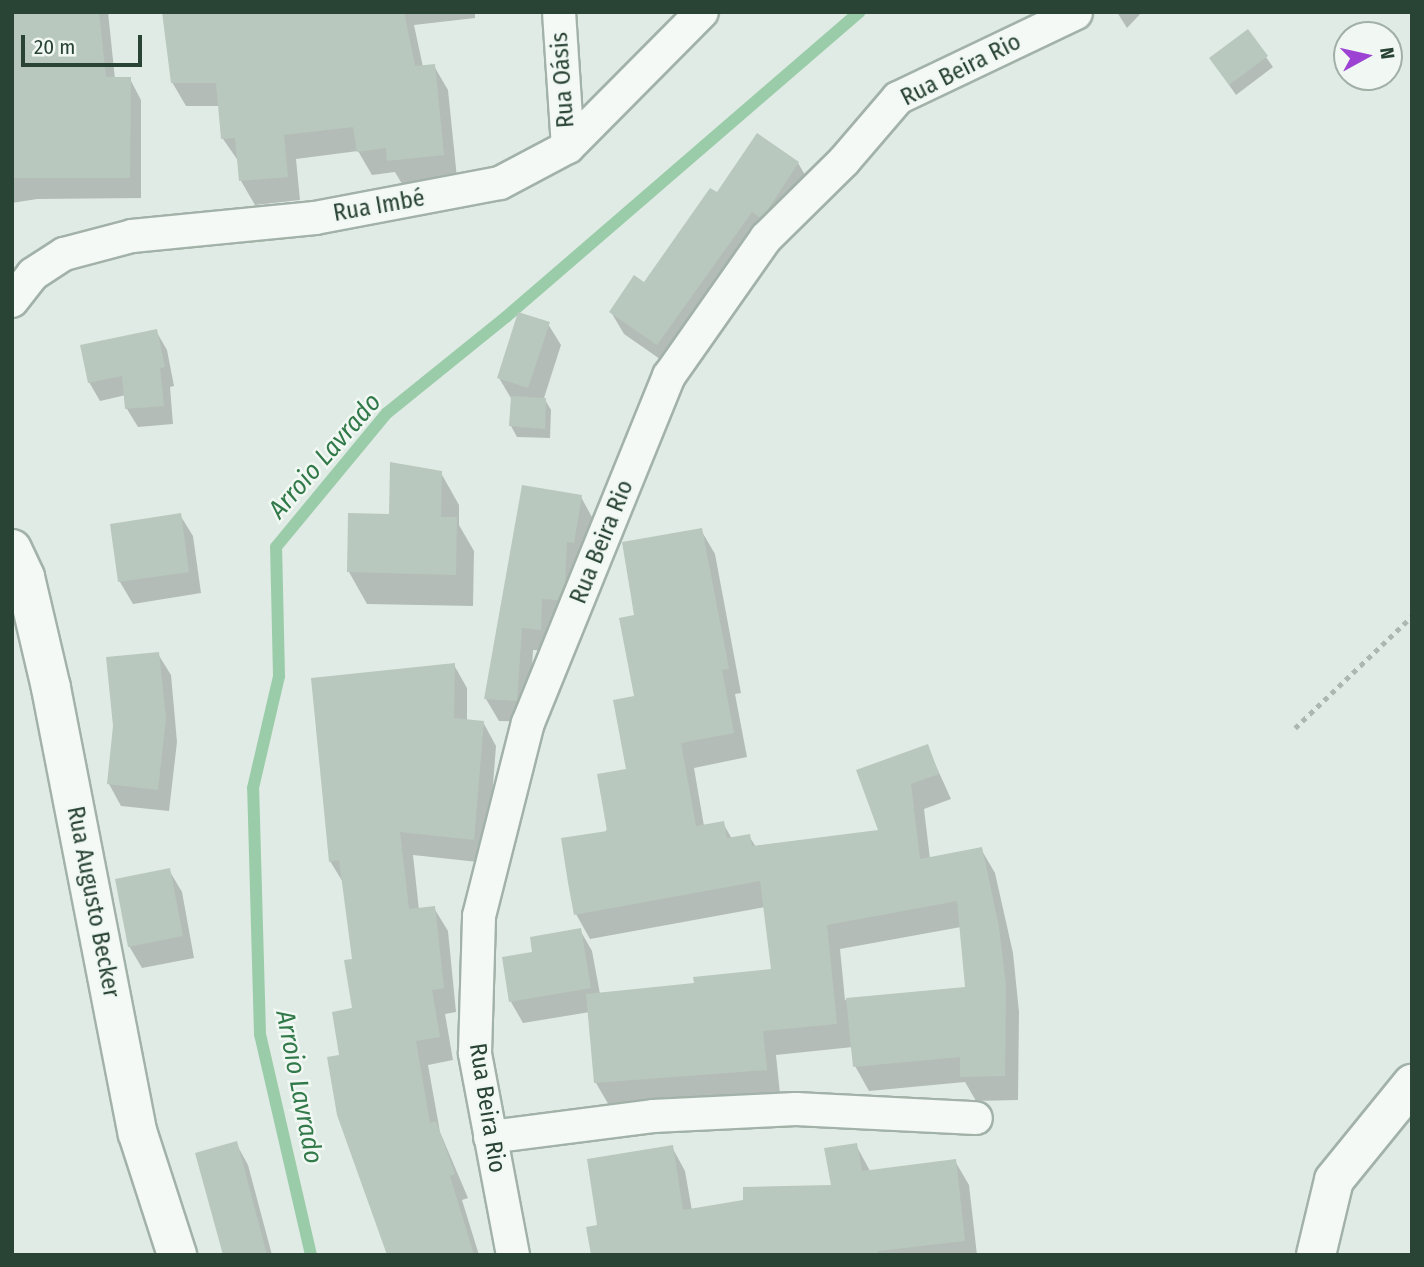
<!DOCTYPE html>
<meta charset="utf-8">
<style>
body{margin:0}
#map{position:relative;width:1424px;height:1267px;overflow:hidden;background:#e1ebe5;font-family:"Fira Sans Condensed",sans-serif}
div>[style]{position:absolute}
.shadow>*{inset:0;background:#0003}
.stream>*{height:12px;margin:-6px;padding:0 6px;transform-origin:6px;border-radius:6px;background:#9bcca9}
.building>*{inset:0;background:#b8c8be}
.path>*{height:4.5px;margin-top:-2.25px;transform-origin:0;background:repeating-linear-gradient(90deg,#abb7b0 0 5px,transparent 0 10px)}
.roads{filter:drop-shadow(2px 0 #a2b2a9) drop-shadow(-2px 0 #a2b2a9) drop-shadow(0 2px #a2b2a9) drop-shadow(0 -2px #a2b2a9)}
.minor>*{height:32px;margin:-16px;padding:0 16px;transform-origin:16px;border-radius:16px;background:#f4f9f6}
.tertiary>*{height:38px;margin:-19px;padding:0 19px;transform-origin:19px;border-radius:19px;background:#f4f9f6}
span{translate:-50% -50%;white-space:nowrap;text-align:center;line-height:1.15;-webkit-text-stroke:5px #f1f8f4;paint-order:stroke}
.street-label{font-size:24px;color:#294334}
.water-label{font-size:26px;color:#317948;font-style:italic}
.frame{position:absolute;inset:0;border:14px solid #294334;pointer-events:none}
.north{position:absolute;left:1333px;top:21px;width:70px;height:70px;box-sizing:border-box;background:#f1f8f4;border:2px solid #a1b0a7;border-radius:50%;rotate:82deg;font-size:19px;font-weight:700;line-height:28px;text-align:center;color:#294334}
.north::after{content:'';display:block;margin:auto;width:24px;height:32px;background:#9d43d3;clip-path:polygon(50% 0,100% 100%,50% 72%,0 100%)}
.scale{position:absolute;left:21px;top:35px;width:121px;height:32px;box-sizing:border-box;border:4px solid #294334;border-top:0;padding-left:9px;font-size:21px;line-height:24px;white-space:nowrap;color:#294334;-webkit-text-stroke:5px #f1f8f4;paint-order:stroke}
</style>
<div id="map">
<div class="shadow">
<i style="clip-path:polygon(12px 12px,108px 12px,115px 79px,130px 79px,141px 100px,141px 198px,37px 199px,12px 203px)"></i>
<i style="clip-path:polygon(163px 12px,475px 12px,475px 18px,414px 25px,423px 67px,434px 66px,448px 90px,457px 178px,402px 184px,395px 172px,372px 175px,358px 151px,296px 159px,300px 200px,255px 205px,241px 181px,239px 162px,223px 139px,220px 106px,186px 106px,172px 82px)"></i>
<i style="clip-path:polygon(1117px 12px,1142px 12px,1127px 28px)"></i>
<i style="clip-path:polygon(1248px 32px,1273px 67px,1236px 95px,1218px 69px)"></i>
<i style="clip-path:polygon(758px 135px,798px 163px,811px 185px,670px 366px,624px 334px,611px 312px,644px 285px,717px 195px)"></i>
<i style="clip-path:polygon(548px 324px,561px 345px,544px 398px,551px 410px,550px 438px,517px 437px,511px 426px,512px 400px,499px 378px)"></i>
<i style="clip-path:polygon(156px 331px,167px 350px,174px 386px,170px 387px,173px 424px,138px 427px,127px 409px,126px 395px,100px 401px,89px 382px)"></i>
<i style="clip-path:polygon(441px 473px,459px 505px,459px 525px,474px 551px,473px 606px,367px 604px,349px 572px,391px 515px)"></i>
<i style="clip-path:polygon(581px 497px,593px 519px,586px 564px,552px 651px,533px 650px,529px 722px,499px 721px,486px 699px)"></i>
<i style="clip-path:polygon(180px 515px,193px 536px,201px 593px,133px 604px,120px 582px,112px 525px)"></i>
<i style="clip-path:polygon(evenodd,701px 530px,715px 554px,741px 693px,735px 694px,747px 757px,694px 768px,704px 826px,723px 823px,732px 839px,749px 836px,756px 847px,881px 832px,927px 746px,951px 799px,924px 809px,930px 859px,981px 849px,995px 873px,1013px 953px,1019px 1012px,1018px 1100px,976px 1101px,965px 1082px,869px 1091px,855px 1066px,853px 1047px,776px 1055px,780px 1094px,610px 1107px,596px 1083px,590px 1012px,523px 1023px,511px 1002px,534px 954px,580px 930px,592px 951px,600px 994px,696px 985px,773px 970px,765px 907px,590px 939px,576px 914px,628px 771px,636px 698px,636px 616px,701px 530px,961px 927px,967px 988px,845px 1000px,840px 949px,961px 927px)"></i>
<i style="clip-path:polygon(158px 654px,171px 675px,177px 742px,169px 811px,121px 806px,109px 784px)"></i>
<i style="clip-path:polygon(454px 665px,467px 688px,467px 721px,483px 722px,496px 746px,487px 863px,413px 855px,419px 910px,434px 908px,448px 931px,456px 1012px,445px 1014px,453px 1060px,428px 1065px,440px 1132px,468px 1198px,462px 1200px,479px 1255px,389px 1255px,341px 1056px,354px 1010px,354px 960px,344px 884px,330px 861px)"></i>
<i style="clip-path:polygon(169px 870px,182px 892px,194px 958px,142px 968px,129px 946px)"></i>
<i style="clip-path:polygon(236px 1143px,248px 1165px,272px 1255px,225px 1255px)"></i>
<i style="clip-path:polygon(856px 1145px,870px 1171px,955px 1161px,969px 1185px,977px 1255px,593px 1255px,599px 1227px,672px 1147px,685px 1171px,692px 1211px,833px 1186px)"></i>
</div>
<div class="stream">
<i style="left:311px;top:1255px;width:227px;rotate:-103deg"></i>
<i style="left:260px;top:1034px;width:246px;rotate:-91.6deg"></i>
<i style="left:253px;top:788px;width:115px;rotate:-76.9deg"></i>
<i style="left:279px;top:676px;width:129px;rotate:-91.3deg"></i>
<i style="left:276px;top:547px;width:174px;rotate:-50.4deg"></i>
<i style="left:387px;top:413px;width:153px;rotate:-38.9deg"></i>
<i style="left:506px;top:317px;width:467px;rotate:-40.8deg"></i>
</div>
<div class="building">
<i style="clip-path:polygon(12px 12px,99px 12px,106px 77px,131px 77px,130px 178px,12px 178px)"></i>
<i style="clip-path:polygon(162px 12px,404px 12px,415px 66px,435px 64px,444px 155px,387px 161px,386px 148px,357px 152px,353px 127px,284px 135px,288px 177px,239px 181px,235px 138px,221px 139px,216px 83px,171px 83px)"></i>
<i style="clip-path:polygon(1248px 29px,1268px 56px,1229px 85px,1209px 58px)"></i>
<i style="clip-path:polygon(757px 133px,799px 162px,765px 214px,760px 218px,752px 212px,657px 345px,609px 312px,634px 275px,644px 282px,710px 188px,717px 192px)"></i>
<i style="clip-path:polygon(518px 312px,550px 322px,528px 388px,497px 378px)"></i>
<i style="clip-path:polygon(157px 329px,165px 367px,160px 368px,164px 406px,125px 409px,122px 376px,88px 383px,80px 345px)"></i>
<i style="clip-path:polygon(511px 396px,546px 398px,545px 429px,509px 426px)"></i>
<i style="clip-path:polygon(390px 462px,442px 471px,441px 517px,457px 517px,456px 575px,347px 572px,348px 513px,389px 514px)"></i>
<i style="clip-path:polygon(522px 485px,582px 495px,574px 543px,567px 542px,565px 584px,558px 600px,542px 599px,541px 630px,522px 628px,517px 701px,484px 699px)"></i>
<i style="clip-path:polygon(181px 513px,189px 572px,118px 582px,110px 524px)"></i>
<i style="clip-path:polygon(702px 528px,729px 669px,722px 670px,734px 733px,681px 743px,696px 826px,724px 821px,727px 838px,750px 834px,752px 846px,878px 830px,856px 770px,928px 744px,939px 774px,911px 784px,920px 859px,982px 847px,999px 927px,1006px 986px,1005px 1076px,960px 1077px,960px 1057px,853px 1067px,846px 998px,965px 987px,957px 901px,827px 925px,837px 1024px,763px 1031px,767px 1070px,594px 1083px,586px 994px,694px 983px,693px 977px,771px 969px,760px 881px,574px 915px,568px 883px,561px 838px,607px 831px,597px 774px,626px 769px,613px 700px,634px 696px,619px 618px,634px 615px,622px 542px)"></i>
<i style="clip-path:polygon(159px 652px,166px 718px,158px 790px,107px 784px,113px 726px,106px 657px)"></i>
<i style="clip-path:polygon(455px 663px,454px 718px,484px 721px,474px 840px,400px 832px,409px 909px,435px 906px,444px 988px,432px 990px,440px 1037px,416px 1041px,430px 1123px,436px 1121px,455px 1174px,450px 1176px,474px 1255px,387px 1255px,337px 1115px,327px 1057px,339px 1055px,332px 1012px,352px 1008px,344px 960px,352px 959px,339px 860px,329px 862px,311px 678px)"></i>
<i style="clip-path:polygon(170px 868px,183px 936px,128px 947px,115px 879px)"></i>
<i style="clip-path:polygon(581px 928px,591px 988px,509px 1002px,502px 957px,532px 952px,530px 937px)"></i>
<i style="clip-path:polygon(237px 1141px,267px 1255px,223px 1255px,195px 1153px)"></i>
<i style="clip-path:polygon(857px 1143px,862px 1171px,956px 1159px,965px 1241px,878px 1251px,878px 1255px,591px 1255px,586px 1227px,597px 1225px,587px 1159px,673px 1145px,683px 1210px,743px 1200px,743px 1187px,831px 1185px,824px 1148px)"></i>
</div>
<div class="path">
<i style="left:1295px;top:728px;width:162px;rotate:-43.7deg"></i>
</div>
<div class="roads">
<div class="minor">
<i style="left:559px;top:12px;width:135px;rotate:86.2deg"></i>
<i style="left:12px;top:301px;width:34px;rotate:-52deg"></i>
<i style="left:33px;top:274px;width:37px;rotate:-33deg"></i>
<i style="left:64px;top:254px;width:70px;rotate:-14.8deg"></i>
<i style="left:132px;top:236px;width:184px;rotate:-5.6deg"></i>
<i style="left:315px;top:218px;width:188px;rotate:-10.7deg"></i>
<i style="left:500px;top:183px;width:77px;rotate:-27.9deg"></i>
<i style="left:568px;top:147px;width:190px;rotate:-45.2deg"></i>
<i style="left:490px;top:1137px;width:164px;rotate:-7.3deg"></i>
<i style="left:653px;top:1116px;width:143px;rotate:-2.8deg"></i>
<i style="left:796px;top:1109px;width:180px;rotate:2.9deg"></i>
<i style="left:513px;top:1255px;width:206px;rotate:-100.7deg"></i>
<i style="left:475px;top:1053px;width:137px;rotate:-88.3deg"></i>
<i style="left:479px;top:916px;width:199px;rotate:-75.8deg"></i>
<i style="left:528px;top:723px;width:375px;rotate:-67.9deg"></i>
<i style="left:669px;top:376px;width:169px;rotate:-54.9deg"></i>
<i style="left:766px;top:238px;width:110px;rotate:-44.6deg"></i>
<i style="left:844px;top:161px;width:83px;rotate:-49.4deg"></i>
<i style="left:898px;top:98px;width:197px;rotate:-25.5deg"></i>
</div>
<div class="tertiary">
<i style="left:12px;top:549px;width:31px;rotate:65deg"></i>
<i style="left:25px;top:577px;width:114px;rotate:76.8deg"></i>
<i style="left:51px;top:688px;width:454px;rotate:79deg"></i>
<i style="left:138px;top:1134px;width:127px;rotate:72.1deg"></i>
<i style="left:1316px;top:1255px;width:77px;rotate:-76.5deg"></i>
<i style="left:1334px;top:1180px;width:124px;rotate:-50.9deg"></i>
</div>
</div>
<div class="street-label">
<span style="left:961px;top:70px;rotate:-27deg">Rua Beira Rio</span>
<span style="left:563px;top:80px;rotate:-94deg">Rua Oásis</span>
<span style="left:379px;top:206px;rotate:-10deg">Rua Imbé</span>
<span style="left:602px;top:542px;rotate:-68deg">Rua Beira Rio</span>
<span style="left:93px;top:902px;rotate:79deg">Rua Augusto Becker</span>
<span style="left:487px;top:1108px;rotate:81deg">Rua Beira Rio</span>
</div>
<div class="water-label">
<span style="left:325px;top:456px;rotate:-49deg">Arroio Lavrado</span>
<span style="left:299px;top:1087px;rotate:79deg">Arroio Lavrado</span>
</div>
<div class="frame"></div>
<div class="north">N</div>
<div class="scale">20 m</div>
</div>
